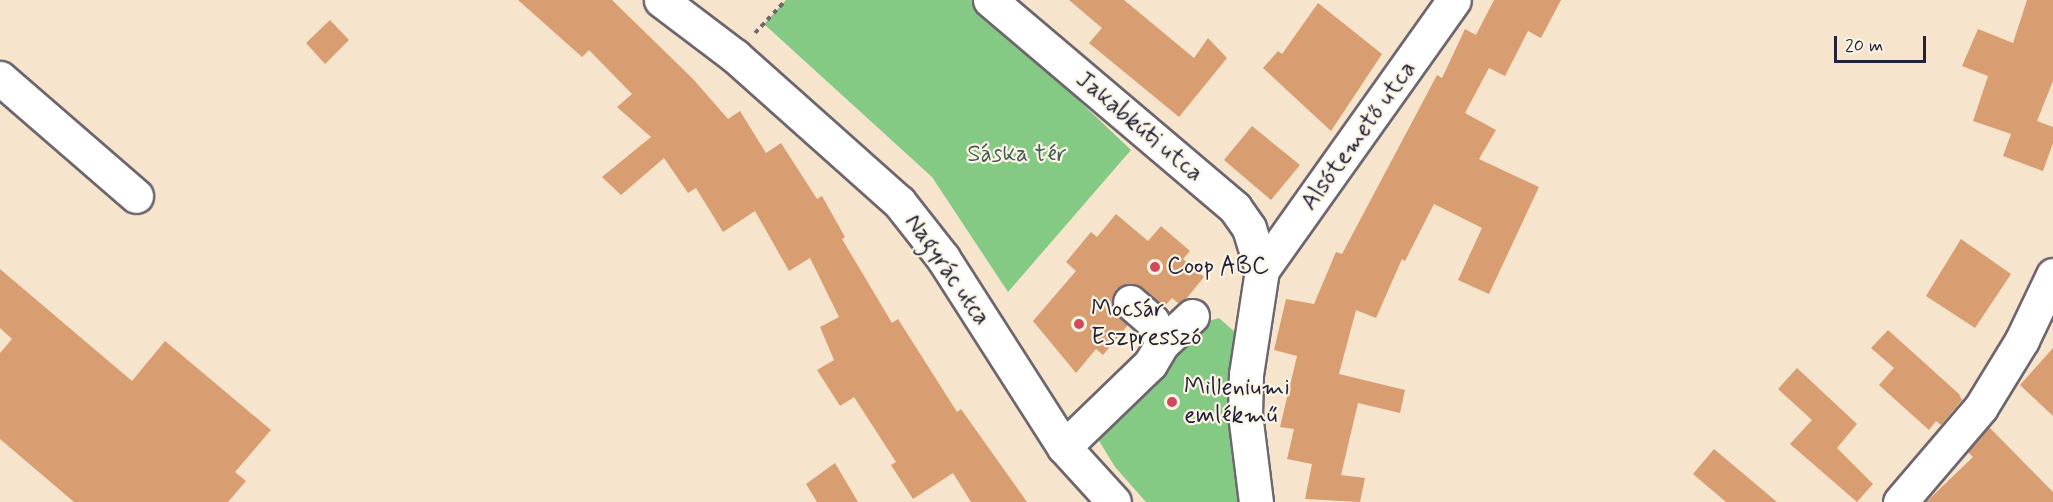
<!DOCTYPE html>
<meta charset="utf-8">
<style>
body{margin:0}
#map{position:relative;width:2053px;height:502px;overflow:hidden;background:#f7e4cc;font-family:Mynerve,sans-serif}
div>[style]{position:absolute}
.green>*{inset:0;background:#85ca84}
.building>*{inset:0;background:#d89e71}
.path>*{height:4px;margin-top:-2px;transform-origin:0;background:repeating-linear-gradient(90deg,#6d666e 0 4.5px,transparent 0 9px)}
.roads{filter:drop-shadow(2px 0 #6d666e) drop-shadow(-2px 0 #6d666e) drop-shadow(0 2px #6d666e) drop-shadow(0 -2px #6d666e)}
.minor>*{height:33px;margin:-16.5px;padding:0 16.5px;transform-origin:16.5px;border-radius:16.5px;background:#fff}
.dots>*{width:16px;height:16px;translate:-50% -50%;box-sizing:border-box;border:3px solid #fcf5e5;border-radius:50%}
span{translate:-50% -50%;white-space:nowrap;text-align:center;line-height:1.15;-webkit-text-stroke:4.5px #fcf5e5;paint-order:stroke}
.street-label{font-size:24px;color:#22223b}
.park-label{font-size:24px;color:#455d55}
.poi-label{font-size:24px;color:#22223b}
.left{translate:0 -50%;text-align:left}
.scale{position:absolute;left:1834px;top:36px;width:92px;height:27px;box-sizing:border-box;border:3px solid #22223b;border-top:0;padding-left:8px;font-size:18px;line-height:21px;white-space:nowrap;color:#22223b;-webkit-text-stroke:4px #fcf5e5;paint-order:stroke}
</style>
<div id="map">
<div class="green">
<i style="clip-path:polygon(786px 0,973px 0,1131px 150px,1008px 292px,932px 177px,764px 24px)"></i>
<i style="clip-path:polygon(1219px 318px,1235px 332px,1241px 502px,1146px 502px,1115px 467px,1098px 439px,1101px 428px,1206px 322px)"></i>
</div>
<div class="building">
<i style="clip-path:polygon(518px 0,612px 0,693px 79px,728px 119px,740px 111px,766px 153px,781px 143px,817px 199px,822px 196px,845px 237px,842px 239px,892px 323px,898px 319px,957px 412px,961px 409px,1027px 502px,971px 502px,953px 473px,913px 499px,891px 465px,896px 462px,854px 397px,840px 406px,817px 370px,834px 360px,820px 327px,839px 317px,810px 258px,789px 271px,755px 211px,723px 232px,696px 188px,688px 193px,664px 158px,621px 195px,602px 177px,651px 137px,617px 107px,632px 94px,589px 50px,582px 57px)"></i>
<i style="clip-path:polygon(1069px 0,1124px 0,1194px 58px,1208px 38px,1227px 58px,1179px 117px,1089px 43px,1102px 28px)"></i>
<i style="clip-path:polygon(1494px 0,1561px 0,1541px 38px,1528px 31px,1505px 76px,1489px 68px,1465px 113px,1496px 130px,1479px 159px,1539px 187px,1489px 294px,1458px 280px,1482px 228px,1434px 204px,1405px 261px,1402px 259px,1376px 318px,1356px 310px,1339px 374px,1405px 390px,1400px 413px,1358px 403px,1341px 475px,1365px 478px,1360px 502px,1305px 499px,1312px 464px,1287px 459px,1294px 429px,1280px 427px,1297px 356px,1274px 350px,1286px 299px,1314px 304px,1336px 252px,1342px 254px,1437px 75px,1442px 78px,1465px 29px,1476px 35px)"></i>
<i style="clip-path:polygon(2027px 0,2053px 0,2053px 81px,2037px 121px,2053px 127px,2053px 143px,2043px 171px,2003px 156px,2011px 134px,1973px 121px,1988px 76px,1962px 66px,1978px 29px,2013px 43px)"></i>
<i style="clip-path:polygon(1318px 3px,1382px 54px,1331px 131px,1263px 68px,1278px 51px,1282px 54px)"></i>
<i style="clip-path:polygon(330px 20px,349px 40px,325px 64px,306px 43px)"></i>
<i style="clip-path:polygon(1252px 126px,1300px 165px,1271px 200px,1224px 160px)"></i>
<i style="clip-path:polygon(1116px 214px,1148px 241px,1161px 226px,1190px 251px,1183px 259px,1204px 277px,1186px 299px,1178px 303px,1172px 298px,1164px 307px,1134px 284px,1116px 289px,1112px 308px,1128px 325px,1103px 355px,1096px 349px,1076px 373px,1033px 321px,1076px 271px,1066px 262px,1091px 232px,1097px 237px)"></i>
<i style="clip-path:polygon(1961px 239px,2011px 274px,1975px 328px,1926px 296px)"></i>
<i style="clip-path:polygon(0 269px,132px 381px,165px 341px,271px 430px,235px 472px,246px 481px,228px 502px,74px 502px,0 439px,0 353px,12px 339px,0 328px)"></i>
<i style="clip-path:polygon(1888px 330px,1959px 394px,1962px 400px,1941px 425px,1936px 421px,1929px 430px,1879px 385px,1894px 368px,1871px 348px)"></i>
<i style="clip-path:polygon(2053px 348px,2053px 416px,2020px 385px)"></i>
<i style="clip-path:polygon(1797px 368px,1857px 424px,1837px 448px,1873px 484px,1857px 502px,1790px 444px,1812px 420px,1778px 389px)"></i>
<i style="clip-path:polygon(1989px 427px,2053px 492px,2053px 502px,1926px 502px,1973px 457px,1968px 452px)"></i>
<i style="clip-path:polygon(1714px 449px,1777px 502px,1726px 502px,1693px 474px)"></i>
<i style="clip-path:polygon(835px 463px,858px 502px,817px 502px,806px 484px)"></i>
</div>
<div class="path">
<i style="left:755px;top:33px;width:45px;rotate:-46.8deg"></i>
</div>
<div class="roads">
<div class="minor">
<i style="left:661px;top:0;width:93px;rotate:37.1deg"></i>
<i style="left:735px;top:56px;width:220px;rotate:41.7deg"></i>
<i style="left:899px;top:202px;width:71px;rotate:51.8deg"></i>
<i style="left:943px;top:258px;width:224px;rotate:57.4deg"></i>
<i style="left:1064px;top:447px;width:74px;rotate:47.7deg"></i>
<i style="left:990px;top:0;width:321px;rotate:40.3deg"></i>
<i style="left:1235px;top:208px;width:24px;rotate:55deg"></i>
<i style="left:1249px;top:228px;width:44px;rotate:72.8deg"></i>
<i style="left:1262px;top:270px;width:105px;rotate:98.7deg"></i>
<i style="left:1246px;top:374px;width:40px;rotate:91.4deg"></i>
<i style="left:1245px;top:414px;width:89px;rotate:82.9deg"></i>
<i style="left:0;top:78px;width:180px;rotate:40.9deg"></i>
<i style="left:1262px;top:270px;width:331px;rotate:-54.6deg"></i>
<i style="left:1162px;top:344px;width:41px;rotate:-43deg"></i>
<i style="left:1064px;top:447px;width:120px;rotate:-44deg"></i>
<i style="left:1150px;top:364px;width:23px;rotate:-59deg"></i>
<i style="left:1162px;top:344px;width:25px;rotate:-113deg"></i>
<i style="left:1152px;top:321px;width:29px;rotate:-139deg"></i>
<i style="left:1900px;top:502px;width:125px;rotate:-49.5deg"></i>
<i style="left:1981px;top:407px;width:79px;rotate:-58.5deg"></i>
<i style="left:2022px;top:340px;width:72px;rotate:-64.5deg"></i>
</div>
</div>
<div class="dots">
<i style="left:1155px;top:267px;background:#d1495b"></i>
<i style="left:1079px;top:324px;background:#d1495b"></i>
<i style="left:1172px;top:402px;background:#d1495b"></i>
</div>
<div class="street-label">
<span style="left:1139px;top:127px;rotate:40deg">Jakabkúti utca</span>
<span style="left:1359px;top:136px;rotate:-54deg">Alsótemető utca</span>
<span style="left:947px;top:270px;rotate:55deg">Nagyrác utca</span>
</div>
<div class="park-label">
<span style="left:1017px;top:155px">Sáska tér</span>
</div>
<div class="poi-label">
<span class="left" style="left:1167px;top:267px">Coop ABC</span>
<span class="left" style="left:1091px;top:324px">Mocsár<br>Eszpresszó</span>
<span class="left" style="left:1184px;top:402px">Milleniumi<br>emlékmű</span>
</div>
<div class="scale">20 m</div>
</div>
